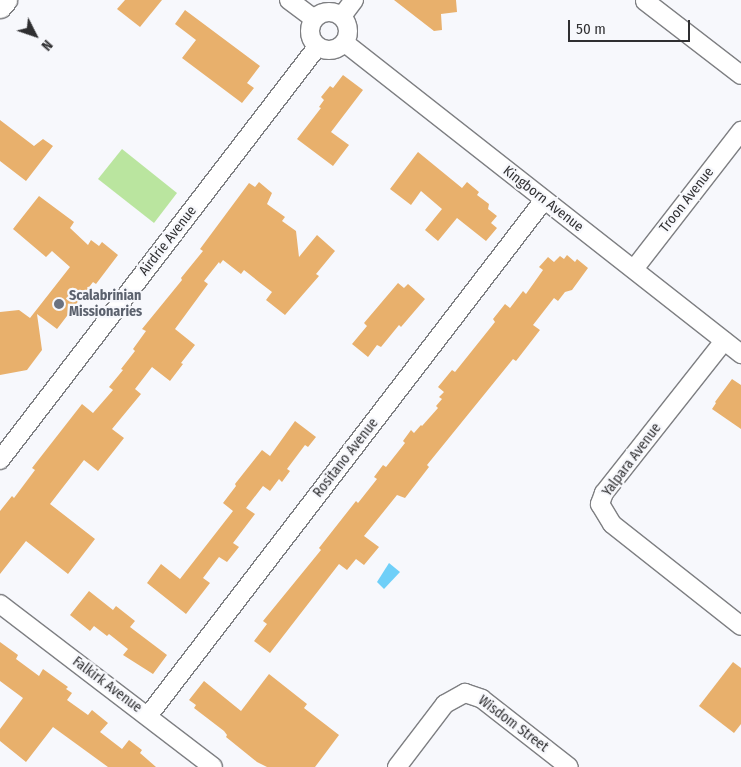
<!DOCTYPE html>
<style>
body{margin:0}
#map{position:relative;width:741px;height:767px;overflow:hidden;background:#f7f8fc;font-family:"Fira Sans Condensed",sans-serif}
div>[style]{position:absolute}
.green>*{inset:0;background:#bae59f}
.water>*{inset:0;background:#6fcff8}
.building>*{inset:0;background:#e8b06c}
.roads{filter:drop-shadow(1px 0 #7e7f82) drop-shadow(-1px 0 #7e7f82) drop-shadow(0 1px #7e7f82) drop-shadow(0 -1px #7e7f82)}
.street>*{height:18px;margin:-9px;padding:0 9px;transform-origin:9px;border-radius:9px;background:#fff}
.street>.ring{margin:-9px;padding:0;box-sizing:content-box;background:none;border:18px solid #fff;border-radius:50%}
.secondary>*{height:24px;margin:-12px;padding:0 12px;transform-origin:12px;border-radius:12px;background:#fff}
.dots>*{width:14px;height:14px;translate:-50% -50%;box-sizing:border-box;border:2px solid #f7f8fc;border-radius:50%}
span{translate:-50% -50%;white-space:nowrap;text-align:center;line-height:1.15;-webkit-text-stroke:4.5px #f7f8fc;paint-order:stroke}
.street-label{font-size:14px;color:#2f2f31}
.worship-label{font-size:14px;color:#5b616d;font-weight:700}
.left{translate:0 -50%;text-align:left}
.north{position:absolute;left:10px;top:10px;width:50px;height:50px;-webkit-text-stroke:4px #f7f8fc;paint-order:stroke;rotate:131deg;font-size:14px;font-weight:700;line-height:20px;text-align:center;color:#2f2f31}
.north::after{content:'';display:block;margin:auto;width:18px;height:22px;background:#2f2f31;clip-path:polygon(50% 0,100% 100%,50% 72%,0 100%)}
.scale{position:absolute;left:568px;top:20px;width:122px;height:22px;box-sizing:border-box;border:2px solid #2f2f31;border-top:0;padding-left:6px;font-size:15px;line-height:18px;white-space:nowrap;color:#2f2f31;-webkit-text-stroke:4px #f7f8fc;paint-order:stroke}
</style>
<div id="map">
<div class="green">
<i style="clip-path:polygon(122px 149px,177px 193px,154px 223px,98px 179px)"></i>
</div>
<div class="water">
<i style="clip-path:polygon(389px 563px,400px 572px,384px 589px,377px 582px)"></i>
</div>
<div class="building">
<i style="clip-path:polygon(125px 0,162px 0,140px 27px,117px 9px)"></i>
<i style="clip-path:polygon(394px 0,456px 0,457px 12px,441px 14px,442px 30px,434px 31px)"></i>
<i style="clip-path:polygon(185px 10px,260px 66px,247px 83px,254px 88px,242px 103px,182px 58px,196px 40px,175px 24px)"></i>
<i style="clip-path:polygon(343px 75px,363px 90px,331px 132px,349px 145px,333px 166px,297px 139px,321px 108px,319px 107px,324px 100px,321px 97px,330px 86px,333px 88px)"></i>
<i style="clip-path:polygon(0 120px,34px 146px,43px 139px,53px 146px,26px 181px,0 161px)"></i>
<i style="clip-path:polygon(418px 152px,462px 188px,467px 182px,479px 192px,477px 195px,489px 204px,488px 209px,497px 216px,491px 223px,497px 228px,486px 241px,457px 218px,438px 241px,425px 230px,442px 209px,421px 191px,411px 205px,390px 189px)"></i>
<i style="clip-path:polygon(259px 182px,272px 193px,267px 204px,285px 217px,282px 221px,296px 231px,299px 257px,317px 235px,335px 251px,316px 274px,319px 276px,285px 315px,266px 300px,272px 292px,259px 282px,244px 270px,241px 274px,223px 260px,220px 264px,219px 262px,204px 281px,208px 284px,175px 329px,195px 345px,181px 363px,183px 364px,170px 381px,152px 367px,135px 389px,141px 394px,112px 429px,124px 438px,98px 471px,84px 460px,50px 504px,95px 539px,68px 574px,26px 541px,0 574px,0 511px,12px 496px,14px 498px,35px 470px,32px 468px,82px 404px,93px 413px,113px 390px,109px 387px,123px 370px,121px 369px,135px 351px,133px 349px,146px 331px,142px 329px,182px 280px,181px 278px,203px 251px,200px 249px,249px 183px,255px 187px)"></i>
<i style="clip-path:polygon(39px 196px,74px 222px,70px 228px,88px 245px,91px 240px,99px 246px,102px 242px,118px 255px,96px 284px,93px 282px,57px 329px,37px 314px,42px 350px,27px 370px,0 375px,0 312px,19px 310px,30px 318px,70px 267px,52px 251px,46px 257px,13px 229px)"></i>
<i style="clip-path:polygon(567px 255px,575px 262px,577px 259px,588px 268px,572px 290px,565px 292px,558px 301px,554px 298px,533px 325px,540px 330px,516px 361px,513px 359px,427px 465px,429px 467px,405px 498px,397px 495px,364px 536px,379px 547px,364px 565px,356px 559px,347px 570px,339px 564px,270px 653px,254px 641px,267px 624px,263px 621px,321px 550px,319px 548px,356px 501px,358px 503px,377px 479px,374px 477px,383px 465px,386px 467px,405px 443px,403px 441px,411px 430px,414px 433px,421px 425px,422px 426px,438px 408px,436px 406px,442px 399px,439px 397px,444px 392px,438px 387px,452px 370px,455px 372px,495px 322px,493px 319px,505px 304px,510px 308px,523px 291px,526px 294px,543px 270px,539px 267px,548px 257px,554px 262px,560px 256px,564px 259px)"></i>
<i style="clip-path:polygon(398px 283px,404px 288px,408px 284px,425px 299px,401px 327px,399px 325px,381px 347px,377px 345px,368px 357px,352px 344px,367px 326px,364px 323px)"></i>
<i style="clip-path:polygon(732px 379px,741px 385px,741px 429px,712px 409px,716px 403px,715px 402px)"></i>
<i style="clip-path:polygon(295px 421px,316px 437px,308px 447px,305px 445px,287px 469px,290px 471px,282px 482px,279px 479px,270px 491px,263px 486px,246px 508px,255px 514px,233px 543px,239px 547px,227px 562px,219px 557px,203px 578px,210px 583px,186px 614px,147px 583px,161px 564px,180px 579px,233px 511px,223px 503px,236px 486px,235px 484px,262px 450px,270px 456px)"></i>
<i style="clip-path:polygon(89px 591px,113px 610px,116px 606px,135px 621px,130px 627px,167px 655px,153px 674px,123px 655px,128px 649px,109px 634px,107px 636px,94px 626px,90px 631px,70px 615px)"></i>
<i style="clip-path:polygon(0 642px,18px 655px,16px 659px,39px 676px,43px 669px,68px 687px,66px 689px,72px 693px,67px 700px,88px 715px,92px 710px,108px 723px,100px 732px,122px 749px,129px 740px,142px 750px,140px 753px,156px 767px,108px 767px,53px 727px,26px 762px,0 741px,0 729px,23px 698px,0 681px)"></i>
<i style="clip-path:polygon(733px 662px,741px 668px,741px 724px,734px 733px,699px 706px)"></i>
<i style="clip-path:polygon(269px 674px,307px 704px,304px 708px,339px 735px,315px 767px,267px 767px,257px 762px,226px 737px,227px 735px,224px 731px,194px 708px,196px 705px,189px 700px,204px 681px,241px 711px)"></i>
</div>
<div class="roads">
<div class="street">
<i style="left:289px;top:0;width:31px;rotate:37deg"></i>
<i style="left:645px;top:1px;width:121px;rotate:37.6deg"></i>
<i class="ring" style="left:310px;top:12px;width:20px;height:20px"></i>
<i style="left:342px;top:16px;width:20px;rotate:-53deg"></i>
<i style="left:345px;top:43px;width:504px;rotate:38.14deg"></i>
<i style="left:634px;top:269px;width:175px;rotate:-52.2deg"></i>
<i style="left:724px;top:341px;width:194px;rotate:128.3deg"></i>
<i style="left:604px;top:493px;width:12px;rotate:110deg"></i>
<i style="left:600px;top:504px;width:23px;rotate:59deg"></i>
<i style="left:612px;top:524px;width:164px;rotate:38.3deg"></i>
<i style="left:0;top:460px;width:521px;rotate:-52.49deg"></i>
<i style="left:0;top:604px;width:268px;rotate:37.4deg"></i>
<i style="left:148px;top:716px;width:650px;rotate:-52.5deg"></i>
<i style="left:397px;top:767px;width:79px;rotate:-52.7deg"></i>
<i style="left:445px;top:704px;width:23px;rotate:-29deg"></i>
<i style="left:465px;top:693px;width:18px;rotate:19deg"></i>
<i style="left:482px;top:699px;width:110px;rotate:38deg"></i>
</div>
<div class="secondary">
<i style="left:0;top:6px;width:8px;rotate:-50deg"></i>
</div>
</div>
<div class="dots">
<i style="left:59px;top:304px;background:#6b7280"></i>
</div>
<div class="street-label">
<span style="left:543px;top:199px;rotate:38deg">Kingborn Avenue</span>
<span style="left:687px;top:200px;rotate:-52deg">Troon Avenue</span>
<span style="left:168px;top:241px;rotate:-52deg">Airdrie Avenue</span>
<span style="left:346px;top:458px;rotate:-52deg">Rositano Avenue</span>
<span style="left:632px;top:460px;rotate:-53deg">Yalpara Avenue</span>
<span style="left:107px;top:685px;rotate:37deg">Falkirk Avenue</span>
<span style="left:513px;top:724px;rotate:37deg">Wisdom Street</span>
</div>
<div class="worship-label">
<span class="left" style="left:69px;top:304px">Scalabrinian<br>Missionaries</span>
</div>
<div class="north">N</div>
<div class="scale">50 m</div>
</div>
